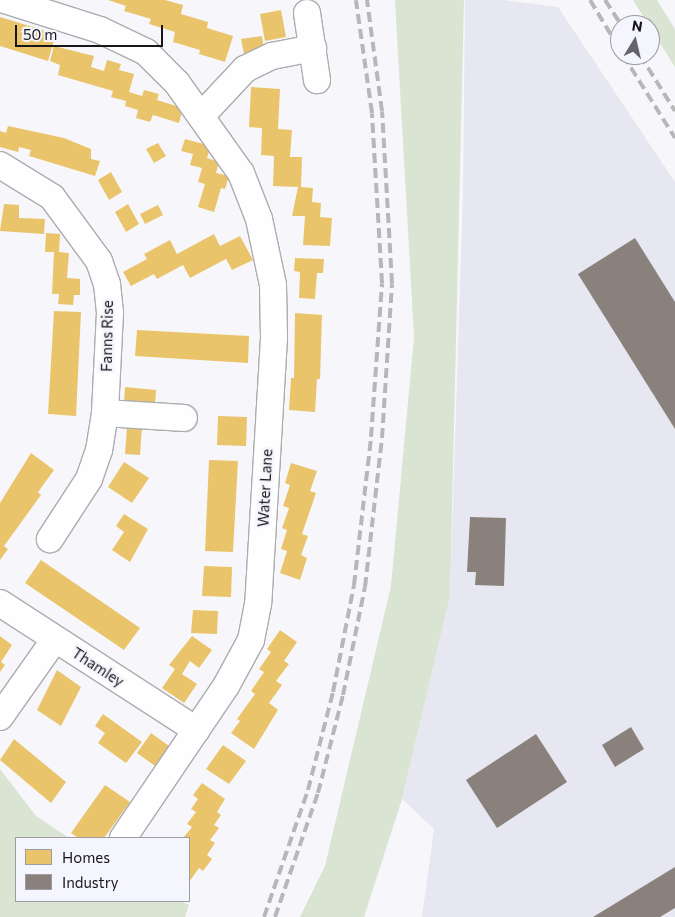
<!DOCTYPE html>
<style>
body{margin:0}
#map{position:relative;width:675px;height:917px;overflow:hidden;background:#f7f7fb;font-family:Commissioner,sans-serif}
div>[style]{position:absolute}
.built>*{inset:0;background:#e7e7f1}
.green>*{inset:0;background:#d9e4d3}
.homes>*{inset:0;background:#e9c46a}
.industry>*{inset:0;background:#8a817c}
.roads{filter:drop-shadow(1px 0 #acacaf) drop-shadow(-1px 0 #acacaf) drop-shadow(0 1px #acacaf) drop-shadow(0 -1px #acacaf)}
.minor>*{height:26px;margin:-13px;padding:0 13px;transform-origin:13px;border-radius:13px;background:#fefefe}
.rail>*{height:4px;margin-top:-2px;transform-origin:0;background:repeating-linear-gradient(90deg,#b7b7b8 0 10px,transparent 0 15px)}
span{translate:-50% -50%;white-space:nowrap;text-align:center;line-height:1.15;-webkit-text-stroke:5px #f5f5fd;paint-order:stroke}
.street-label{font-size:15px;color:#17171a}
.legend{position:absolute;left:15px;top:837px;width:175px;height:65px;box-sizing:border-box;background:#f5f5fd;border:1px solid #9c9ca2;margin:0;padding:6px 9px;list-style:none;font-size:15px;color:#17171a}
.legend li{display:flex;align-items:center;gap:10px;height:25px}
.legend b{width:25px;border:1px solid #9c9ca2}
.north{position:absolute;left:610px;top:15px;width:50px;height:50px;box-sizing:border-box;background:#f5f5fd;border:1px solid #9c9ca2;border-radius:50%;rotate:9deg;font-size:14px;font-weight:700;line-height:20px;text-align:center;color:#17171a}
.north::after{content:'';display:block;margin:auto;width:18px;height:22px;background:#656569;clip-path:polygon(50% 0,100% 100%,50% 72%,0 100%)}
.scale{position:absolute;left:15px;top:25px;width:148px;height:22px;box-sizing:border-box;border:2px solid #17171a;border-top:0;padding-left:6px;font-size:15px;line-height:18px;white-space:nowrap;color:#17171a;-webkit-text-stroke:4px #f5f5fd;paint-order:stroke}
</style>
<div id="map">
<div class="built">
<i style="clip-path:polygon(465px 0,505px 0,558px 7px,675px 182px,675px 917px,422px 917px,434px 829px,402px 799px,450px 596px,463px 190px)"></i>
</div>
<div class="green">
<i style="clip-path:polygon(395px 0,464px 0,450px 596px,402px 799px,364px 917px,300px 917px,325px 866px,391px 586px,414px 337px)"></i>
<i style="clip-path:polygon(633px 0,657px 0,675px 29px,675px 67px)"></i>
<i style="clip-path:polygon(0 769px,36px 816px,69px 838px,16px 838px,16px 901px,181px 901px,189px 905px,185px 917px,0 917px)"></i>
</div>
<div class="homes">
<i style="clip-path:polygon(108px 0,165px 0,183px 5px,181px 14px,208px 22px,207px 28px,233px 36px,225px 62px,199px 54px,200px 50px,173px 42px,175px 32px,149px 24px,151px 19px,124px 11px,126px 6px)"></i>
<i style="clip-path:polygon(281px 10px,286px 37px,265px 41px,260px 14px)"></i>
<i style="clip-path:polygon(0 17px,56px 34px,48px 61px,0 46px)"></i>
<i style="clip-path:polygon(262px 36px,265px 56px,245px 59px,241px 39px)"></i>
<i style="clip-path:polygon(54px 46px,94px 56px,91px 67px,104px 71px,107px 60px,121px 64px,119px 70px,134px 74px,129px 92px,142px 96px,144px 90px,159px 94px,157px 100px,183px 108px,179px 123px,153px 115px,150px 122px,136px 118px,138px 110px,125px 106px,126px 101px,111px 97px,113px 91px,58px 75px,60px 65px,50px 61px)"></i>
<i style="clip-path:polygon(251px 87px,280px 89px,278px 129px,292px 130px,290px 157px,302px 157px,301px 187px,313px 188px,312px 202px,321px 203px,320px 217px,332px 218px,330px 246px,303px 245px,305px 216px,292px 216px,298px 187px,273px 186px,274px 156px,261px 155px,262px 128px,249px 127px)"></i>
<i style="clip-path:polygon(8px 126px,64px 138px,91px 149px,91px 159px,100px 161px,95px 176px,29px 156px,31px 150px,19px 147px,18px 152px,0 147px,0 131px,6px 133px)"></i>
<i style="clip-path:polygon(185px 139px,211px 146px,207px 158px,219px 162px,216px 173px,229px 176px,225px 189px,221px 188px,214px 212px,198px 207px,205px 184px,198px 182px,202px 168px,190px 165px,193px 154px,181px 151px)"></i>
<i style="clip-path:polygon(158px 143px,166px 156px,154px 163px,146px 149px)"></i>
<i style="clip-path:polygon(111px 172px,122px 192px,109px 200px,98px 180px)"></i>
<i style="clip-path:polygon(4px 204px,19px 205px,19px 218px,45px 219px,44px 234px,0 231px)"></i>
<i style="clip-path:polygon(128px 204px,139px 224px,126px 232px,115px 212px)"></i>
<i style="clip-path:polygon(158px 205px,163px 215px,145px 224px,140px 214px)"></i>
<i style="clip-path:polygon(46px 233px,60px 234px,59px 252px,69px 253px,67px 278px,80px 279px,80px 295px,74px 295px,73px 305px,58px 304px,59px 294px,52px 294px,54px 252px,45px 252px)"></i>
<i style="clip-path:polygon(214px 234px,220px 246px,240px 236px,253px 260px,232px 270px,226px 259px,190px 278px,183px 265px,157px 279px,154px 274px,131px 286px,123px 272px,147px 259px,144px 254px,170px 240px,177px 254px)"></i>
<i style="clip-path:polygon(295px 258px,324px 259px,323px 273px,317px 273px,315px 299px,299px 298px,300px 272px,294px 271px)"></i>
<i style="clip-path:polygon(54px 311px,81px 312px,76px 416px,48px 414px)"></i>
<i style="clip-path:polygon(295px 313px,322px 315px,320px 379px,317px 379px,315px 412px,289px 410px,291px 378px,294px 378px)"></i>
<i style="clip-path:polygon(137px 330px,249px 336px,248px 363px,135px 356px)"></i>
<i style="clip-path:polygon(125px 387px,156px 390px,155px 404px,124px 403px)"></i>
<i style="clip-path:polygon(218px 416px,247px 417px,246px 446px,217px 445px)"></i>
<i style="clip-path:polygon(127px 426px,142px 427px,140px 455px,125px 454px)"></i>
<i style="clip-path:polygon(31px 453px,54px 470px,38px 492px,41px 495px,4px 546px,8px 549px,0 560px,0 503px)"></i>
<i style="clip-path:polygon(209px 460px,238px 461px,233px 552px,205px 551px)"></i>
<i style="clip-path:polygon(124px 462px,149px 478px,132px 503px,108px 487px)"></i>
<i style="clip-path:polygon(291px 463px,317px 471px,310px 491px,316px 493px,302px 534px,308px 536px,301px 555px,307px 558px,300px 580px,280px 573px,287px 551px,281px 549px,287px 530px,282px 528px,289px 508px,283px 506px,290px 485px,285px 483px)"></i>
<i style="clip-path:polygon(124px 514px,148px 529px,130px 562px,112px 550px,124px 532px,116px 526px)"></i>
<i style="clip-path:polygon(41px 560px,140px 628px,124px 650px,25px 583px)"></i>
<i style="clip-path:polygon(204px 566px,232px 567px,231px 597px,202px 596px)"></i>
<i style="clip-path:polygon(193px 610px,218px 611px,217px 634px,191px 633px)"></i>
<i style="clip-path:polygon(280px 630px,297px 642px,284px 661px,289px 664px,276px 681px,282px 685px,269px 703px,278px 710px,254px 749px,231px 733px,240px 721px,237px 719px,255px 694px,251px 691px,264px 672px,259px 669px,271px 652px,267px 649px)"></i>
<i style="clip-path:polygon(0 636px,12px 645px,1px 662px,5px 665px,0 672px)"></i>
<i style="clip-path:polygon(192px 636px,212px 650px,199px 668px,190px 661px,182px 674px,197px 684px,184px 703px,162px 688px,175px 669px,169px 665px)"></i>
<i style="clip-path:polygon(57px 670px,81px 687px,61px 726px,37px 710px)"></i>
<i style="clip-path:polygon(103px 714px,142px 742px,126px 763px,98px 743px,105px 733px,95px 726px)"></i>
<i style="clip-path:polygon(151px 733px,169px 746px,155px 766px,137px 753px)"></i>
<i style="clip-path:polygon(14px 739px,66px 782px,51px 803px,0 760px)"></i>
<i style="clip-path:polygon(223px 745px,246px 761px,229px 784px,206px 769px)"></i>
<i style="clip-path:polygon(202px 783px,225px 799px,217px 812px,221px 815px,214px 825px,219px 828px,210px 840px,215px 843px,207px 855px,212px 859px,203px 871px,199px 868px,189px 882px,189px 838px,183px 838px,192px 827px,187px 824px,196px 812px,191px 809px,198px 799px,193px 795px)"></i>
<i style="clip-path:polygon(105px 785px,130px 802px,104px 838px,78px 838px,71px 833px)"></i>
</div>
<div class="industry">
<i style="clip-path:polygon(635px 238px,675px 302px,675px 429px,578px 274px)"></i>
<i style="clip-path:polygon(470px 517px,506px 518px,504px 586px,475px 585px,476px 572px,467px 572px)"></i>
<i style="clip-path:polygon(631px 727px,644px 749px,615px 767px,602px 745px)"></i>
<i style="clip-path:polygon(536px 734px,567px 782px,497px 828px,466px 780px)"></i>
<i style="clip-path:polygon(675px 867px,675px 908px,660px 917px,593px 917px)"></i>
</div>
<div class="roads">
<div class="minor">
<i style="left:5px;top:0;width:100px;rotate:17.5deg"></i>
<i style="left:100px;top:30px;width:51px;rotate:25.6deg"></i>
<i style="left:146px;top:52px;width:44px;rotate:45deg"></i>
<i style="left:177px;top:83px;width:110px;rotate:54.6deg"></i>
<i style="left:241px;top:173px;width:49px;rotate:68.6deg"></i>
<i style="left:259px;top:219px;width:67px;rotate:78deg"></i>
<i style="left:273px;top:285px;width:53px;rotate:88.9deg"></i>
<i style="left:274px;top:338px;width:266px;rotate:93.4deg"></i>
<i style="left:258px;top:604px;width:37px;rotate:101deg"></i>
<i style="left:251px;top:640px;width:52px;rotate:118.5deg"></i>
<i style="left:226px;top:686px;width:184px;rotate:124.1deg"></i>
<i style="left:307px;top:13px;width:68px;rotate:81.5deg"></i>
<i style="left:202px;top:115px;width:63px;rotate:-46.9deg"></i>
<i style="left:245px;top:69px;width:30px;rotate:-26deg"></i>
<i style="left:272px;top:56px;width:42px;rotate:-11deg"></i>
<i style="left:0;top:165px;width:61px;rotate:31.6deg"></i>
<i style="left:52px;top:197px;width:79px;rotate:53.7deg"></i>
<i style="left:99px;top:261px;width:24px;rotate:71deg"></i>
<i style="left:107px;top:284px;width:29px;rotate:84deg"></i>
<i style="left:110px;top:313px;width:100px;rotate:92.9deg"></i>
<i style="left:105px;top:413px;width:37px;rotate:99deg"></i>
<i style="left:99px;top:450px;width:31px;rotate:109deg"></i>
<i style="left:89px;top:479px;width:72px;rotate:123deg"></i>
<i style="left:105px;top:413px;width:79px;rotate:3.6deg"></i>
<i style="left:0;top:603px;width:234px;rotate:32.9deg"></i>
<i style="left:0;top:717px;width:95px;rotate:-54.8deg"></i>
</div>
</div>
<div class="rail">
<i style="left:590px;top:0;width:58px;rotate:59deg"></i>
<i style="left:605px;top:0;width:30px;rotate:57deg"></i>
<i style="left:623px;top:55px;width:98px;rotate:57.9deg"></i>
<i style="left:640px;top:55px;width:66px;rotate:58deg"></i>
<i style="left:264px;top:917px;width:134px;rotate:-70.9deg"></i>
<i style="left:308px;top:790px;width:101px;rotate:-75.7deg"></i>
<i style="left:333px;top:692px;width:109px;rotate:-78.9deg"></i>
<i style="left:354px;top:585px;width:149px;rotate:-83.4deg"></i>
<i style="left:371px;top:437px;width:154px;rotate:-85.9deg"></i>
<i style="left:382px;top:283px;width:170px;rotate:-93.4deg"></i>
<i style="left:372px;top:113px;width:114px;rotate:-98.1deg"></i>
<i style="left:275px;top:917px;width:131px;rotate:-70.9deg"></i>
<i style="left:318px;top:793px;width:101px;rotate:-75.7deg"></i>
<i style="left:343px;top:695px;width:110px;rotate:-78.5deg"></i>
<i style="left:365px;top:587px;width:150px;rotate:-83.5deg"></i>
<i style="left:382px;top:438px;width:155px;rotate:-86.3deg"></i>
<i style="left:392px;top:283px;width:172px;rotate:-93.3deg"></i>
<i style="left:382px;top:111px;width:112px;rotate:-97.7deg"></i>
</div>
<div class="street-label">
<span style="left:107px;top:336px;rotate:-89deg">Fanns Rise</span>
<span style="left:265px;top:488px;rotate:-87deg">Water Lane</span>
<span style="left:98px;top:667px;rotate:33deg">Thamley</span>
</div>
<ul class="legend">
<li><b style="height:14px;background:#e9c46a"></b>Homes</li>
<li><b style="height:14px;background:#8a817c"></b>Industry</li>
</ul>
<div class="north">N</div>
<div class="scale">50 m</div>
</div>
